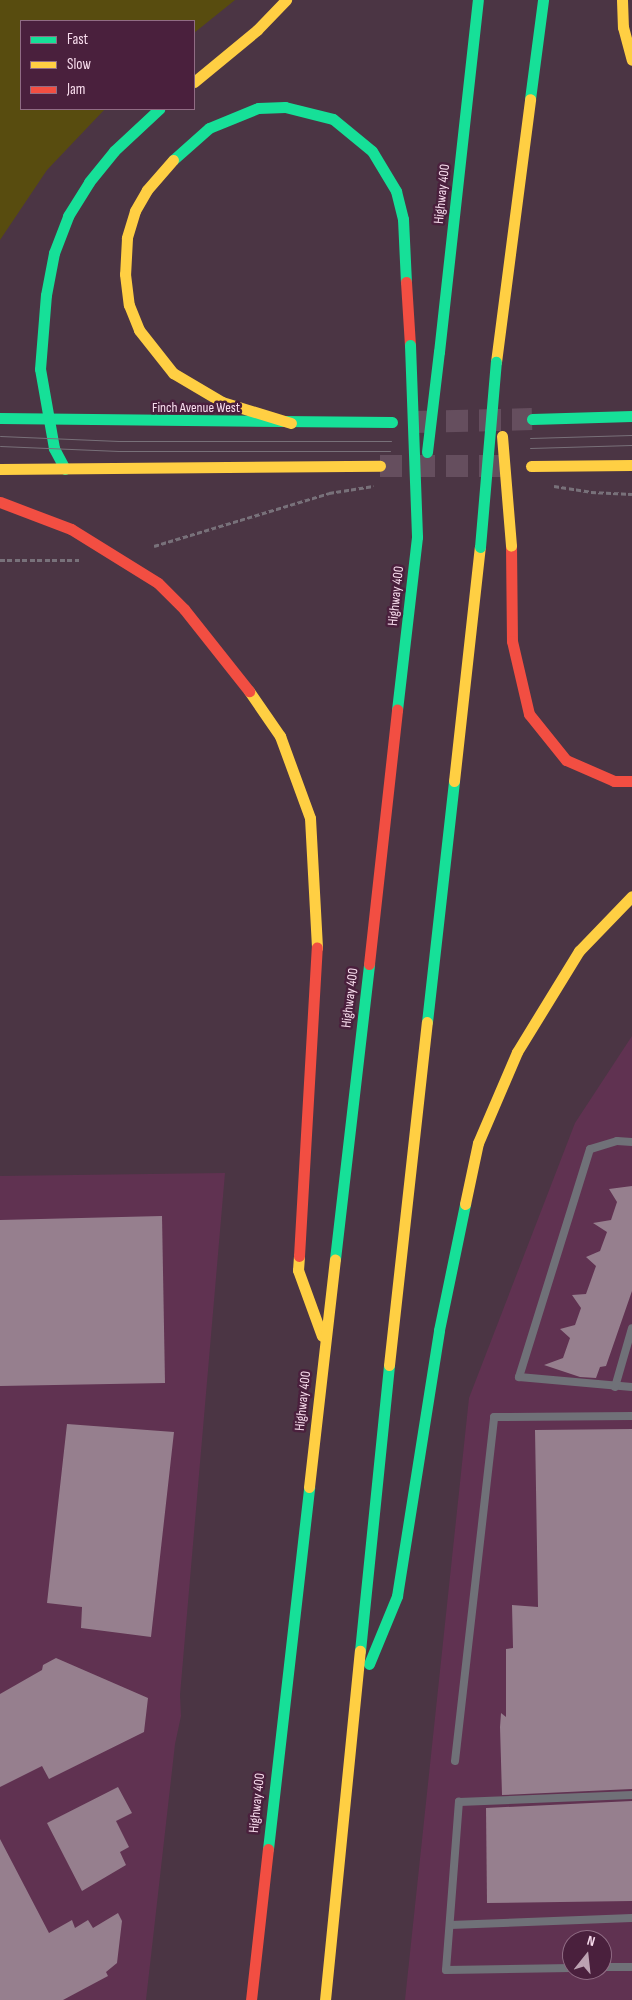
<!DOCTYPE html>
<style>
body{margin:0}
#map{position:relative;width:632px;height:2000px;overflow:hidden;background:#4b3544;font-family:"Sofia Sans Condensed",sans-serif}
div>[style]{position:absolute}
.built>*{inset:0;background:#603251}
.green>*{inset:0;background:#584c0f}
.building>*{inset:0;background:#967f8e}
.secondary-tunnel>*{height:22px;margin-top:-11px;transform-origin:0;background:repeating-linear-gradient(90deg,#654e5e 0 22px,transparent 0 33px)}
.path>*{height:3px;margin-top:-1.5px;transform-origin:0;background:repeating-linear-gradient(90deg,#78717a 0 5px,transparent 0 7.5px)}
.lane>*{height:8px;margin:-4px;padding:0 4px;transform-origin:4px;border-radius:4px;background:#707178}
.fast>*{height:11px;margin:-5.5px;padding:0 5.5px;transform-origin:5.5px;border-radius:5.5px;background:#16e098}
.slow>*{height:11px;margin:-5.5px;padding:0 5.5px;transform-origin:5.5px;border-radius:5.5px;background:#ffcf43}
.jam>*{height:11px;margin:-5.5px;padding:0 5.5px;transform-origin:5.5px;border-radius:5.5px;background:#f24e42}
.tram>*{height:1px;margin:-0.5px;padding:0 0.5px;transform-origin:0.5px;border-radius:0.5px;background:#787079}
.fast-bridge>*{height:11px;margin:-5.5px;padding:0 5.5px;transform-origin:5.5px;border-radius:5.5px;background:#16e098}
.slow-bridge>*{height:11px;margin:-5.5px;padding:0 5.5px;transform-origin:5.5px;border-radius:5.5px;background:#ffcf43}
span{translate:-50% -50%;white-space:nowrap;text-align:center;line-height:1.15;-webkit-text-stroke:5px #4a203d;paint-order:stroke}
.street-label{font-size:14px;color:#f9ddee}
.legend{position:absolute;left:20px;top:20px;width:175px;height:90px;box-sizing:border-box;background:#4a203d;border:1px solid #906c84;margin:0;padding:6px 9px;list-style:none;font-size:15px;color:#f9ddee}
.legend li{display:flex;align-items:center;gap:10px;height:25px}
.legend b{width:25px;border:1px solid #906c84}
.north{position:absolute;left:562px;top:1930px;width:50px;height:50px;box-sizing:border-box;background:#4a203d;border:1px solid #906c84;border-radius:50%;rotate:16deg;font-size:14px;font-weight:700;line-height:20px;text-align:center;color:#f9ddee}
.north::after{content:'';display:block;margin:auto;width:18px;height:22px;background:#bca2b2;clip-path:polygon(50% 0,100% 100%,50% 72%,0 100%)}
</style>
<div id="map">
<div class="built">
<i style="clip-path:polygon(evenodd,632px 1036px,632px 2000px,405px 2000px,469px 1398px,575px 1123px,632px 1036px,572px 1940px,602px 1940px,602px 1970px,572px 1970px,572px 1940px)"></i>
<i style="clip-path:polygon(225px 1173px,180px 1695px,181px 1716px,175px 1744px,146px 2000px,0 2000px,0 1176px)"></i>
</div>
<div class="green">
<i style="clip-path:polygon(0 0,235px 0,194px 33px,194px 21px,21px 21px,21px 109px,105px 109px,47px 170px,0 240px)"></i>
</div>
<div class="building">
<i style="clip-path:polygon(632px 1186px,632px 1291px,606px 1366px,600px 1367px,596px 1378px,580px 1377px,544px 1365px,563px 1358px,570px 1338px,560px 1329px,575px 1325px,581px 1308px,572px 1295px,586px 1294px,596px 1266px,586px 1257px,600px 1251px,607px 1232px,593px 1223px,611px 1220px,617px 1202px,609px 1189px)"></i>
<i style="clip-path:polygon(162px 1216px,165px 1383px,0 1386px,0 1220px)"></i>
<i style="clip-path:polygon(67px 1424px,174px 1432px,151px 1637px,81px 1628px,82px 1607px,47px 1603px)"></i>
<i style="clip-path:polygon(632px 1429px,632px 1789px,502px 1795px,500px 1727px,501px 1713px,506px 1717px,506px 1649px,513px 1648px,512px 1605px,538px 1607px,535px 1430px)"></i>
<i style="clip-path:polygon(56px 1658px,148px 1698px,144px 1732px,49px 1779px,42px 1766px,0 1787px,0 1694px,42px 1670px,43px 1665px)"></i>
<i style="clip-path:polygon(118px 1787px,132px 1813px,116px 1821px,129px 1847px,120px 1852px,126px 1865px,82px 1891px,47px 1823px)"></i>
<i style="clip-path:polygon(632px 1801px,632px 1901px,487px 1903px,486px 1808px)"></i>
<i style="clip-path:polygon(0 1839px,49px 1933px,72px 1920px,75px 1928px,88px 1920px,93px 1928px,118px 1913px,122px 1921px,117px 1963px,106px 1972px,108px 1976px,63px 2000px,0 2000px)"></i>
</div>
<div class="secondary-tunnel">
<i style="left:413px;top:422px;width:119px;rotate:-1.4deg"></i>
<i style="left:380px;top:466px;width:124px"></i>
</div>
<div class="path">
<i style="left:554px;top:486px;width:37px;rotate:9deg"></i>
<i style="left:591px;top:492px;width:41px;rotate:2.8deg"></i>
<i style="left:154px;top:546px;width:183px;rotate:-16.8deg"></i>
<i style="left:329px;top:493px;width:45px;rotate:-9deg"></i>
<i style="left:0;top:560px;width:79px"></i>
</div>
<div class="lane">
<i style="left:632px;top:1142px;width:15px;rotate:-176deg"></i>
<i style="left:617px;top:1141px;width:28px;rotate:163deg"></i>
<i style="left:590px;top:1149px;width:239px;rotate:107.3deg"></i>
<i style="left:519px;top:1377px;width:113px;rotate:5.1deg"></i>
<i style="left:615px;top:1387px;width:61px;rotate:-73.9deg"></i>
<i style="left:455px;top:1761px;width:346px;rotate:-83.5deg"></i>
<i style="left:494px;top:1417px;width:138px;rotate:-0.4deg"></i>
<i style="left:450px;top:1925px;width:182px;rotate:-2.2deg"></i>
<i style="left:602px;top:1967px;width:30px"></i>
<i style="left:572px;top:1968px;width:126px;rotate:179.1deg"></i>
<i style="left:446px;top:1970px;width:169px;rotate:-85.6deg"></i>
<i style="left:459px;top:1802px;width:173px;rotate:-2.3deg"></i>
</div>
<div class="fast">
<i style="left:530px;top:99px;width:100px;rotate:-82.5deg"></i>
<i style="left:173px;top:160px;width:48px;rotate:-41.6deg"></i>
<i style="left:209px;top:128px;width:53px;rotate:-22.2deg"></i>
<i style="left:258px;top:108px;width:27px;rotate:-2deg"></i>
<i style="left:285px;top:107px;width:49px;rotate:14deg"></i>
<i style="left:333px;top:119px;width:50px;rotate:39.4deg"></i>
<i style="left:372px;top:151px;width:47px;rotate:59deg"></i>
<i style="left:396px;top:191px;width:29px;rotate:76deg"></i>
<i style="left:403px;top:219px;width:63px;rotate:87.3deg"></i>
<i style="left:439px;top:352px;width:354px;rotate:-83.7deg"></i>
<i style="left:0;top:418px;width:392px;rotate:0.6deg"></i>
<i style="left:532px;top:419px;width:100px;rotate:-1.7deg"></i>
<i style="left:65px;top:469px;width:24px;rotate:-118deg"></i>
<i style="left:54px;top:448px;width:80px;rotate:-100deg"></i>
<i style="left:40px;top:369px;width:74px;rotate:-85.4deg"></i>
<i style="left:46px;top:295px;width:43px;rotate:-79.2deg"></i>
<i style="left:54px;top:253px;width:40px;rotate:-69deg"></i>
<i style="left:68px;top:216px;width:40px;rotate:-58deg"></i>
<i style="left:89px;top:182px;width:40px;rotate:-51deg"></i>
<i style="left:114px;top:151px;width:62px;rotate:-43deg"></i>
<i style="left:397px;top:710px;width:174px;rotate:-83.4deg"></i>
<i style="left:427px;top:1022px;width:243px;rotate:-83.6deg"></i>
<i style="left:335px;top:1259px;width:297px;rotate:-83.4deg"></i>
<i style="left:360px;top:1651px;width:287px;rotate:-84.2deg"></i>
<i style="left:369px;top:1664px;width:74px;rotate:-67.6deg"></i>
<i style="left:397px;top:1596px;width:269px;rotate:-81deg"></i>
<i style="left:439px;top:1330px;width:129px;rotate:-78.3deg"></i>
<i style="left:268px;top:1849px;width:364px;rotate:-83.5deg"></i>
</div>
<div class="slow">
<i style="left:622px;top:0;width:27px;rotate:88deg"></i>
<i style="left:623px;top:27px;width:34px;rotate:75deg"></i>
<i style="left:194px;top:82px;width:82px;rotate:-39.5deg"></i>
<i style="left:257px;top:30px;width:42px;rotate:-46deg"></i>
<i style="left:173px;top:160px;width:40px;rotate:131deg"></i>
<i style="left:147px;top:190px;width:24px;rotate:120deg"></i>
<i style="left:135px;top:211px;width:28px;rotate:107deg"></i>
<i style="left:127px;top:238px;width:36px;rotate:93deg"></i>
<i style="left:125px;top:274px;width:31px;rotate:83deg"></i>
<i style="left:129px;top:305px;width:27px;rotate:68deg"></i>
<i style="left:139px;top:330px;width:55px;rotate:51.7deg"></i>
<i style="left:173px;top:373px;width:57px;rotate:30.6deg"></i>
<i style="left:222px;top:402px;width:72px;rotate:16.9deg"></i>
<i style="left:496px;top:362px;width:265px;rotate:-82.6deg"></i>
<i style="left:531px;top:466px;width:101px;rotate:-0.6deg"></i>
<i style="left:0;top:469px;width:380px;rotate:-0.5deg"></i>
<i style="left:249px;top:691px;width:55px;rotate:55.4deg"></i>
<i style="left:280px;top:736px;width:87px;rotate:69.9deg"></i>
<i style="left:310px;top:818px;width:130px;rotate:86.9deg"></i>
<i style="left:454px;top:781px;width:235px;rotate:-83.7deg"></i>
<i style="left:465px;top:1204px;width:62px;rotate:-78deg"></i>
<i style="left:478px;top:1143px;width:99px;rotate:-66.8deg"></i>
<i style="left:517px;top:1052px;width:119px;rotate:-58.5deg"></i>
<i style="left:579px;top:951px;width:76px;rotate:-46.1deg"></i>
<i style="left:299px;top:1256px;width:14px;rotate:94deg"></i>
<i style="left:298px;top:1270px;width:70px;rotate:70deg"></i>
<i style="left:389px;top:1365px;width:345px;rotate:-83.7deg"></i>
<i style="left:309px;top:1487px;width:229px;rotate:-83.5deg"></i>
<i style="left:325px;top:2000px;width:351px;rotate:-84.3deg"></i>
</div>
<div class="jam">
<i style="left:406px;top:282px;width:63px;rotate:86.4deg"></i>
<i style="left:0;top:502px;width:76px;rotate:20.8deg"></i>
<i style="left:71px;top:529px;width:102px;rotate:31.8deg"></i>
<i style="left:158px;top:583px;width:37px;rotate:45deg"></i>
<i style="left:184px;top:609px;width:105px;rotate:51.6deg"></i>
<i style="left:511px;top:546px;width:95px;rotate:89.4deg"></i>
<i style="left:512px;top:641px;width:75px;rotate:76.9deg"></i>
<i style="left:529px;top:714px;width:59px;rotate:51.2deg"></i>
<i style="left:566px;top:760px;width:52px;rotate:23.6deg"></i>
<i style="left:614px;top:781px;width:18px"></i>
<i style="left:369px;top:964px;width:256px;rotate:-83.7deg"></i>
<i style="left:299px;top:1256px;width:309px;rotate:-86.7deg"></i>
<i style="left:251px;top:2000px;width:152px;rotate:-83.6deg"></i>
</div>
<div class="tram">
<i style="left:0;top:436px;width:119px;rotate:2.4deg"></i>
<i style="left:119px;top:441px;width:272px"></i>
<i style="left:530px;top:438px;width:102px;rotate:-1.7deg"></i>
<i style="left:0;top:446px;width:119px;rotate:2.4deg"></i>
<i style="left:119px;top:451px;width:271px"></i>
<i style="left:530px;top:448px;width:102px;rotate:-1.7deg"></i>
</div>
<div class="fast-bridge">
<i style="left:410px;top:345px;width:192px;rotate:87.9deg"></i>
<i style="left:427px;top:452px;width:101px;rotate:-83.2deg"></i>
<i style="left:480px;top:547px;width:186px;rotate:-85.1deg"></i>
</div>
<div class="slow-bridge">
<i style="left:502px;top:436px;width:110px;rotate:85.3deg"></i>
</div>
<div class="street-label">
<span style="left:442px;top:194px;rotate:-84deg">Highway 400</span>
<span style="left:196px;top:408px">Finch Avenue West</span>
<span style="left:396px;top:596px;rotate:-84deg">Highway 400</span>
<span style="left:350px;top:998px;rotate:-83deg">Highway 400</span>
<span style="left:303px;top:1401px;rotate:-84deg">Highway 400</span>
<span style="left:257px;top:1803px;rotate:-84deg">Highway 400</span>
</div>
<ul class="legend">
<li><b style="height:6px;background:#16e098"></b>Fast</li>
<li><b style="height:6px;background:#ffcf43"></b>Slow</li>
<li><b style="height:6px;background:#f24e42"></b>Jam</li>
</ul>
<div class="north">N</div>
</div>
